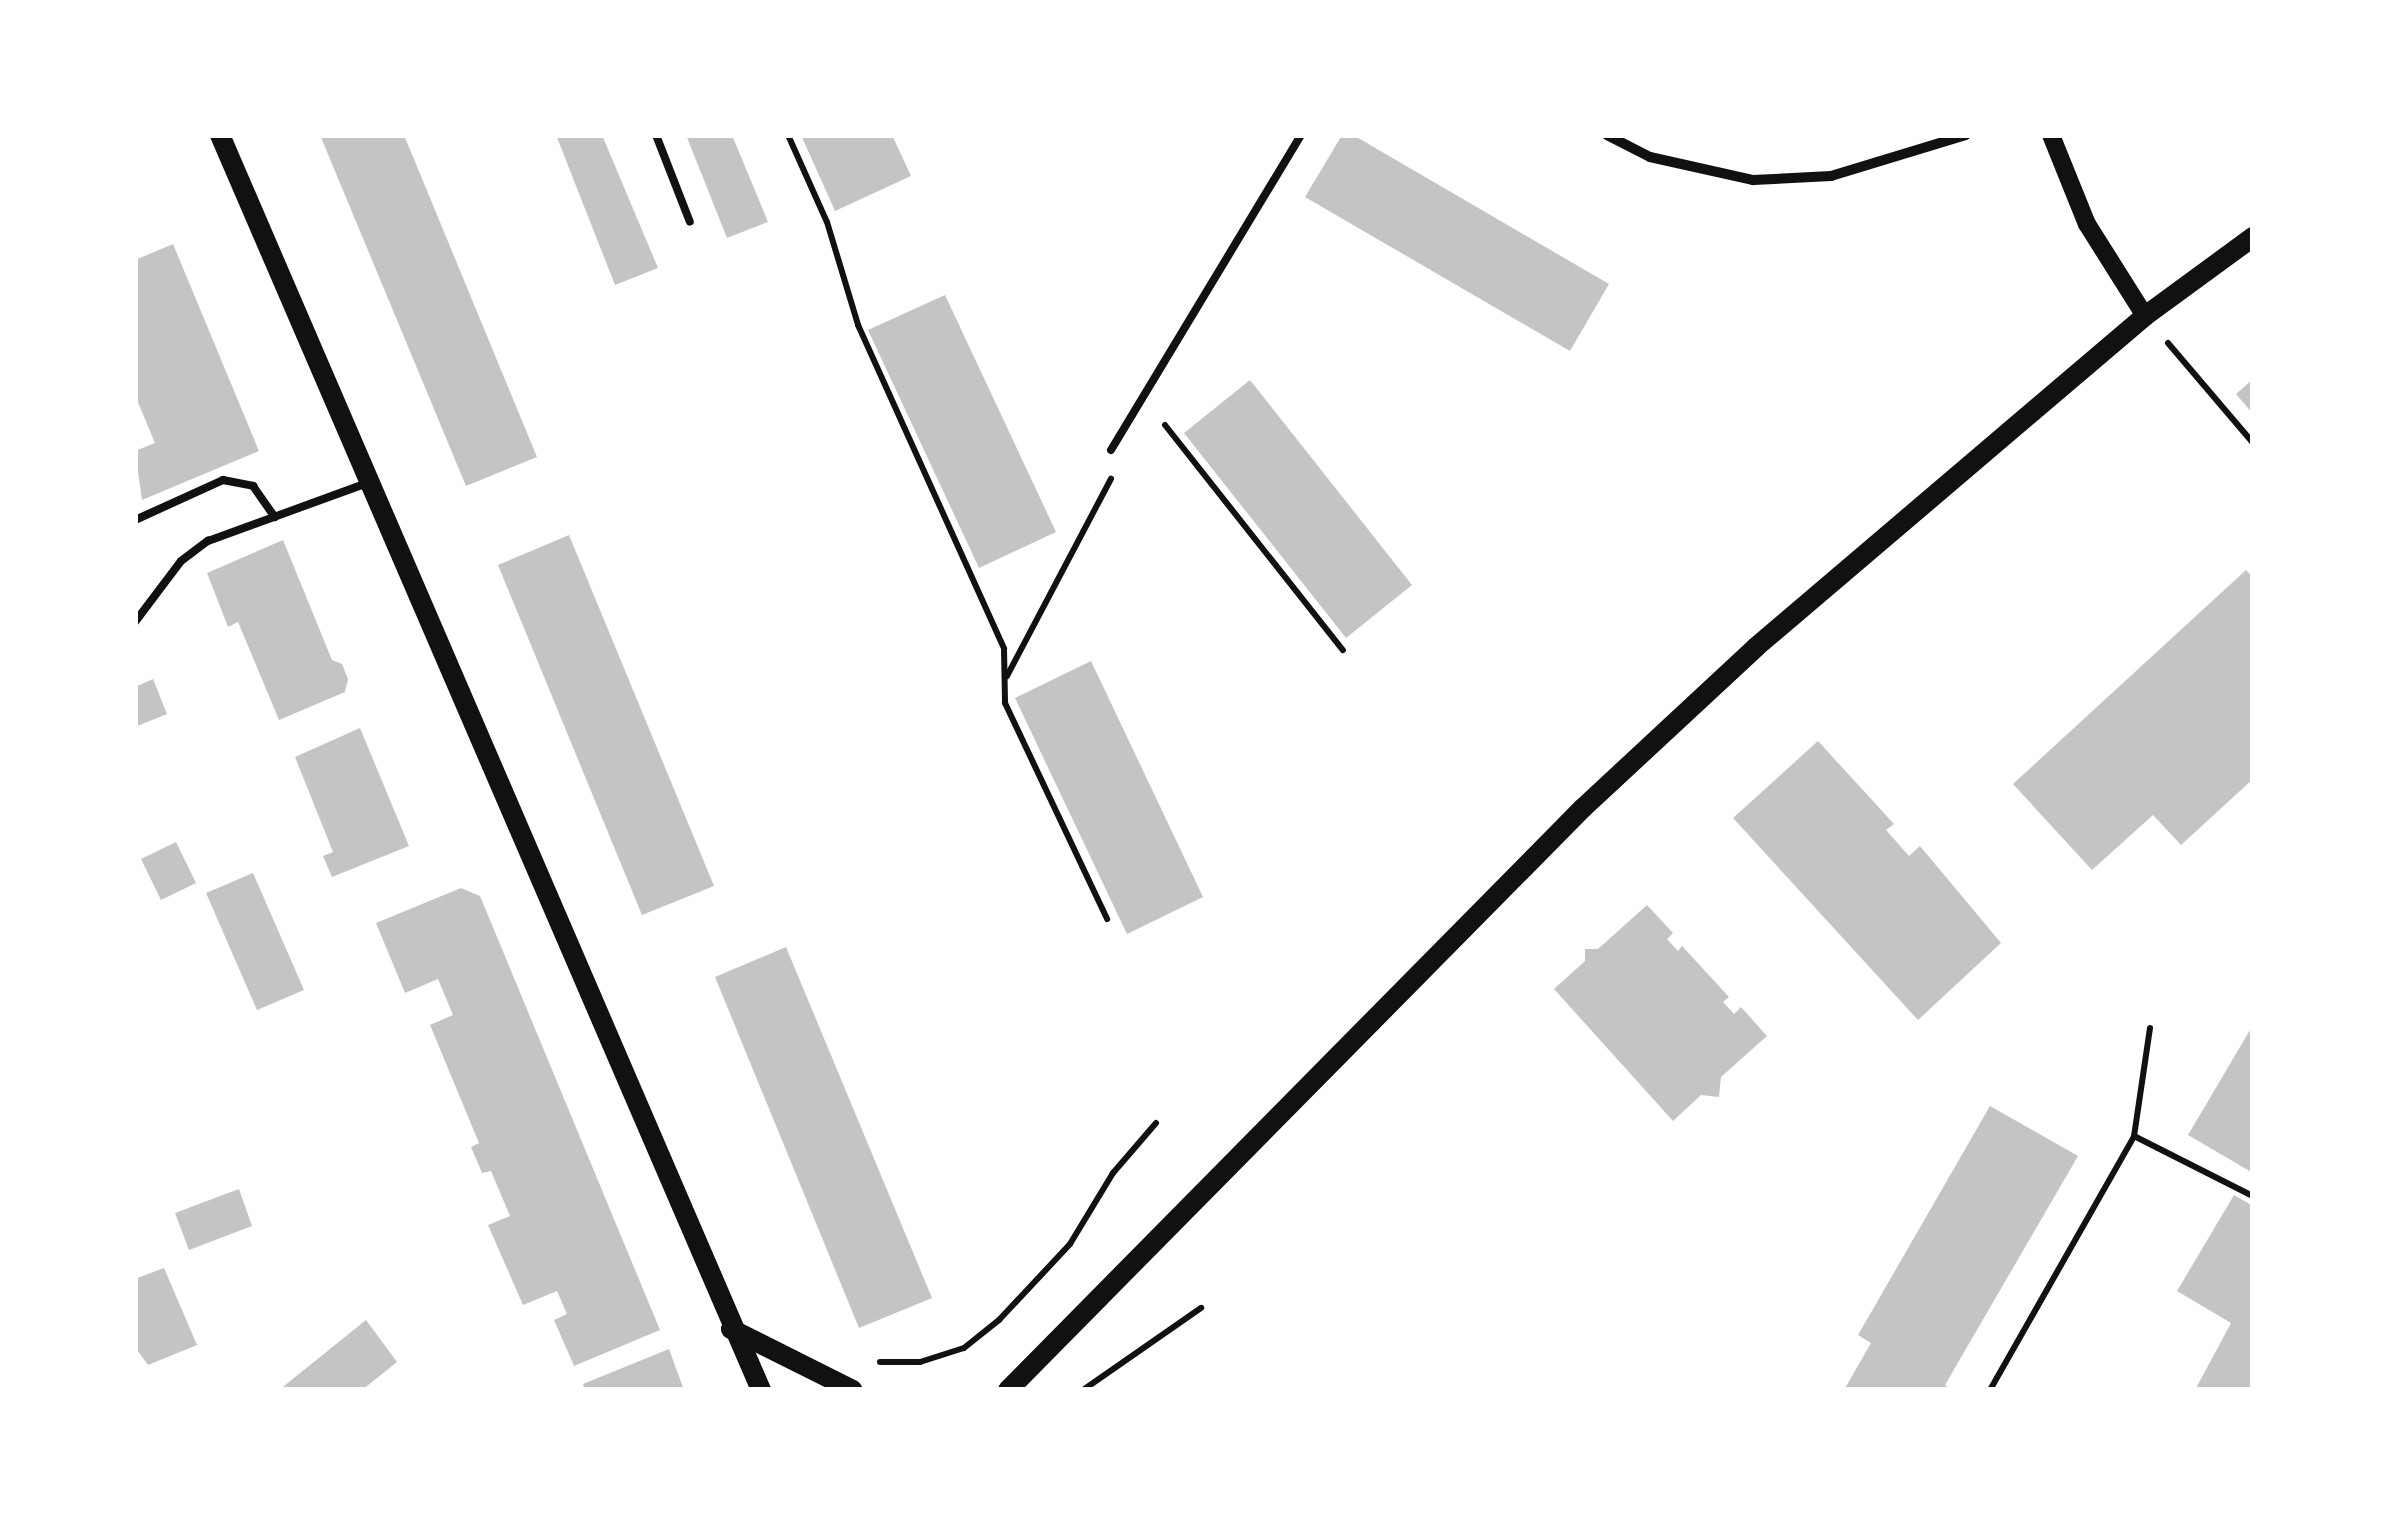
<!DOCTYPE html>
<style>
body{margin:0}
#map{position:relative;width:2388px;height:1525px;overflow:hidden;background:#fff;font-family:"Archivo Narrow",sans-serif}
div>[style]{position:absolute}
.building>*{inset:0;background:#c4c4c4}
.path>*{height:6px;margin:-3px;padding:0 3px;transform-origin:3px;border-radius:3px;background:#111}
.service>*{height:8px;margin:-4px;padding:0 4px;transform-origin:4px;border-radius:4px;background:#111}
.minor>*{height:10px;margin:-5px;padding:0 5px;transform-origin:5px;border-radius:5px;background:#111}
.tertiary>*{height:18px;margin:-9px;padding:0 9px;transform-origin:9px;border-radius:9px;background:#111}
.secondary>*{height:20px;margin:-10px;padding:0 10px;transform-origin:10px;border-radius:10px;background:#111}
span{translate:-50% -50%;white-space:nowrap;text-align:center;line-height:1.15;-webkit-text-stroke:8px #fff;paint-order:stroke}
.frame{position:absolute;inset:0;border:138px solid #fff;pointer-events:none}
</style>
<div id="map">
<div class="building">
<i style="clip-path:polygon(320px 135px,404px 135px,537px 457px,466px 486px)"></i>
<i style="clip-path:polygon(556px 135px,602px 135px,658px 268px,615px 285px)"></i>
<i style="clip-path:polygon(686px 135px,732px 135px,768px 222px,727px 238px)"></i>
<i style="clip-path:polygon(801px 135px,892px 135px,911px 176px,835px 211px)"></i>
<i style="clip-path:polygon(1342px 135px,1353px 135px,1609px 284px,1570px 351px,1305px 197px)"></i>
<i style="clip-path:polygon(173px 244px,259px 451px,142px 500px,135px 451px,155px 443px,135px 395px,135px 260px)"></i>
<i style="clip-path:polygon(945px 295px,1056px 532px,979px 568px,868px 330px)"></i>
<i style="clip-path:polygon(2253px 379px,2253px 414px,2236px 394px)"></i>
<i style="clip-path:polygon(1250px 380px,1412px 585px,1346px 638px,1184px 433px)"></i>
<i style="clip-path:polygon(569px 535px,714px 886px,642px 915px,498px 565px)"></i>
<i style="clip-path:polygon(283px 540px,332px 660px,342px 664px,348px 679px,345px 692px,279px 720px,238px 622px,228px 627px,207px 573px)"></i>
<i style="clip-path:polygon(2246px 570px,2253px 578px,2253px 779px,2181px 845px,2153px 815px,2092px 870px,2013px 784px)"></i>
<i style="clip-path:polygon(1091px 661px,1203px 897px,1127px 934px,1015px 698px)"></i>
<i style="clip-path:polygon(153px 679px,167px 714px,135px 727px,135px 687px)"></i>
<i style="clip-path:polygon(360px 728px,409px 846px,332px 877px,323px 856px,333px 852px,295px 757px)"></i>
<i style="clip-path:polygon(1818px 741px,1894px 824px,1886px 830px,1909px 856px,1920px 846px,2001px 943px,1918px 1020px,1733px 818px)"></i>
<i style="clip-path:polygon(176px 842px,196px 883px,161px 900px,141px 859px)"></i>
<i style="clip-path:polygon(253px 873px,304px 990px,257px 1010px,206px 893px)"></i>
<i style="clip-path:polygon(461px 888px,480px 896px,660px 1330px,574px 1366px,554px 1320px,567px 1314px,557px 1291px,523px 1305px,488px 1225px,510px 1216px,491px 1171px,482px 1173px,471px 1147px,479px 1143px,430px 1025px,453px 1015px,438px 979px,405px 993px,376px 923px)"></i>
<i style="clip-path:polygon(1647px 905px,1673px 933px,1667px 939px,1678px 951px,1682px 946px,1729px 997px,1723px 1002px,1734px 1014px,1741px 1007px,1767px 1036px,1721px 1077px,1719px 1097px,1701px 1095px,1673px 1121px,1554px 989px,1585px 961px,1585px 949px,1598px 949px)"></i>
<i style="clip-path:polygon(786px 947px,932px 1298px,859px 1328px,715px 977px)"></i>
<i style="clip-path:polygon(2253px 1025px,2253px 1173px,2188px 1135px)"></i>
<i style="clip-path:polygon(1990px 1106px,2078px 1156px,1945px 1385px,1952px 1390px,1844px 1390px,1871px 1343px,1858px 1335px)"></i>
<i style="clip-path:polygon(239px 1189px,252px 1226px,189px 1250px,175px 1213px)"></i>
<i style="clip-path:polygon(2234px 1195px,2253px 1206px,2253px 1390px,2195px 1390px,2231px 1323px,2177px 1291px)"></i>
<i style="clip-path:polygon(164px 1268px,197px 1345px,148px 1365px,135px 1347px,135px 1279px)"></i>
<i style="clip-path:polygon(366px 1320px,397px 1362px,362px 1390px,279px 1390px)"></i>
<i style="clip-path:polygon(669px 1349px,684px 1390px,585px 1390px,583px 1384px)"></i>
</div>
<div class="path">
<i style="left:788px;top:135px;width:95px;rotate:65.9deg"></i>
<i style="left:827px;top:222px;width:108px;rotate:73.2deg"></i>
<i style="left:858px;top:325px;width:355px;rotate:65.7deg"></i>
<i style="left:1004px;top:649px;width:54px;rotate:88.9deg"></i>
<i style="left:1005px;top:703px;width:239px;rotate:64.7deg"></i>
<i style="left:2168px;top:343px;width:131px;rotate:49.6deg"></i>
<i style="left:1165px;top:425px;width:287px;rotate:51.7deg"></i>
<i style="left:1007px;top:676px;width:223px;rotate:-62.2deg"></i>
<i style="left:2150px;top:1028px;width:109px;rotate:98.4deg"></i>
<i style="left:2134px;top:1136px;width:133px;rotate:26.8deg"></i>
<i style="left:880px;top:1362px;width:40px"></i>
<i style="left:920px;top:1362px;width:46px;rotate:-17.7deg"></i>
<i style="left:964px;top:1348px;width:45px;rotate:-38.7deg"></i>
<i style="left:999px;top:1320px;width:104px;rotate:-46.9deg"></i>
<i style="left:1070px;top:1244px;width:83px;rotate:-58.8deg"></i>
<i style="left:1113px;top:1173px;width:66px;rotate:-49.3deg"></i>
<i style="left:1083px;top:1390px;width:144px;rotate:-34.8deg"></i>
<i style="left:1990px;top:1390px;width:292px;rotate:-60.4deg"></i>
</div>
<div class="service">
<i style="left:656px;top:135px;width:93px;rotate:68.7deg"></i>
<i style="left:1111px;top:450px;width:368px;rotate:-58.9deg"></i>
<i style="left:135px;top:520px;width:97px;rotate:-24.4deg"></i>
<i style="left:223px;top:480px;width:31px;rotate:11deg"></i>
<i style="left:253px;top:486px;width:38px;rotate:55deg"></i>
<i style="left:135px;top:622px;width:76px;rotate:-53deg"></i>
<i style="left:181px;top:561px;width:34px;rotate:-37deg"></i>
<i style="left:208px;top:541px;width:167px;rotate:-20deg"></i>
</div>
<div class="minor">
<i style="left:1607px;top:135px;width:48px;rotate:27.1deg"></i>
<i style="left:1650px;top:157px;width:106px;rotate:12.6deg"></i>
<i style="left:1753px;top:180px;width:78px;rotate:-2.9deg"></i>
<i style="left:1831px;top:176px;width:141px;rotate:-16.9deg"></i>
</div>
<div class="tertiary">
<i style="left:2051px;top:135px;width:96px;rotate:68deg"></i>
<i style="left:2087px;top:224px;width:109px;rotate:57.8deg"></i>
</div>
<div class="secondary">
<i style="left:220px;top:135px;width:1367px;rotate:66.68deg"></i>
<i style="left:731px;top:1329px;width:136px;rotate:26.6deg"></i>
<i style="left:1008px;top:1390px;width:818px;rotate:-45.35deg"></i>
<i style="left:1583px;top:808px;width:236px;rotate:-42.9deg"></i>
<i style="left:1756px;top:647px;width:511px;rotate:-40.39deg"></i>
<i style="left:2145px;top:316px;width:134px;rotate:-36.2deg"></i>
</div>
<div class="frame"></div>
</div>
